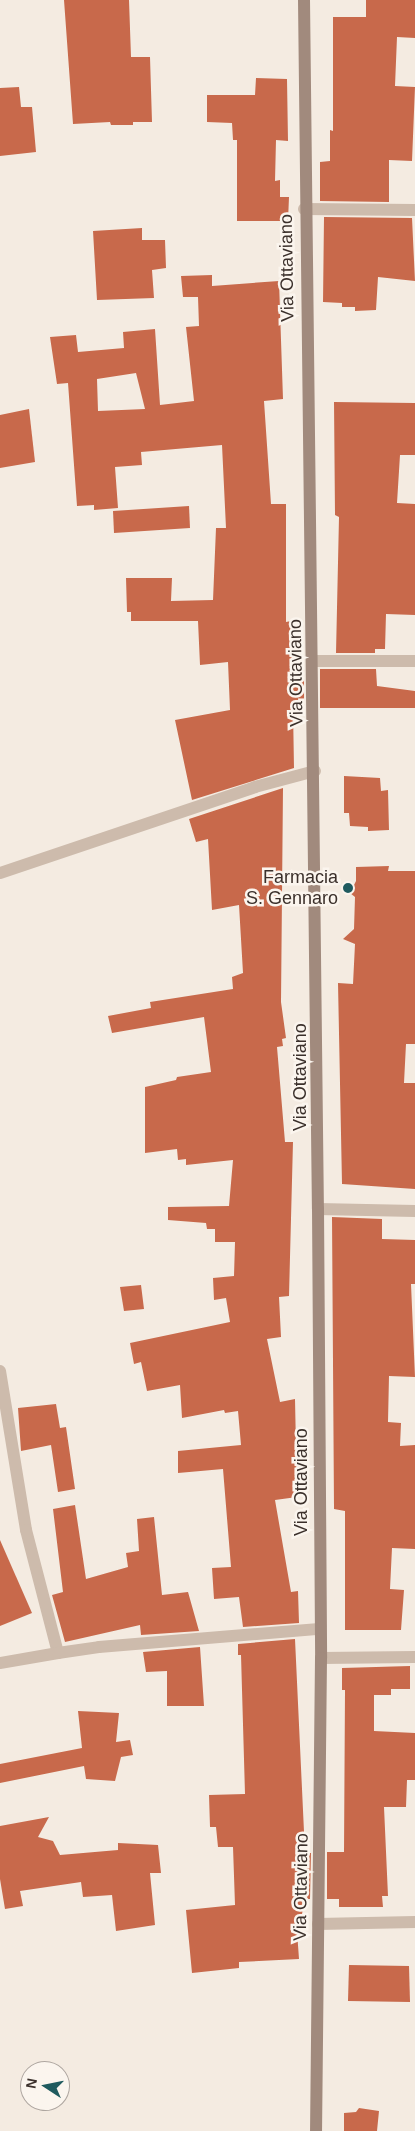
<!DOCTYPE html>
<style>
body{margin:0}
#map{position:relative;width:415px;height:2131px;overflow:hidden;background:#f4ebe1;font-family:Arial,sans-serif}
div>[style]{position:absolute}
.building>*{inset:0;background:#c8694b}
.street>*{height:12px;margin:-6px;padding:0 6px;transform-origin:6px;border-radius:6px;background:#cdbbac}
.secondary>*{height:12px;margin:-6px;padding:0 6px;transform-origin:6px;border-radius:6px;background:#a18a7d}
.dots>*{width:14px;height:14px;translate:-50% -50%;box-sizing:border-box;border:2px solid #fbf5ee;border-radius:50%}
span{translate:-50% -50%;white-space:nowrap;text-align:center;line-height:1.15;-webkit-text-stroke:5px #fbf5ee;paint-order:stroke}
.street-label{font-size:18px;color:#3b302b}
.poi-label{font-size:18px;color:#3b302b}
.right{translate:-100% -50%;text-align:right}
.north{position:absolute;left:20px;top:2061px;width:50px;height:50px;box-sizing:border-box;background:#fbf5ee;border:1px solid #aea6a0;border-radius:50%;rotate:281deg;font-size:14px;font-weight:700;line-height:20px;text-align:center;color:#3b302b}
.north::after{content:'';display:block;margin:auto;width:18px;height:22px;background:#1f5a5e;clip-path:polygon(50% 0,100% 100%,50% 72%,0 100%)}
</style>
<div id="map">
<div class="building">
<i style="clip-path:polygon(64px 0,129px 0,131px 57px,150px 57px,152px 122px,133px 122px,133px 125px,111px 125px,110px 122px,73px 124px)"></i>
<i style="clip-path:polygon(366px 0,415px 0,415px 38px,397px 37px,395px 86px,415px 87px,412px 161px,389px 160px,389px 202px,320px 201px,320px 162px,330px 161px,330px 130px,333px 131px,333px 17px,366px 17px)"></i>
<i style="clip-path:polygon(256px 78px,287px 79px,288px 141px,276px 140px,275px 181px,280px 180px,280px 197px,289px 197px,288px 221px,237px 221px,237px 140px,233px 140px,232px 123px,207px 122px,207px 95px,255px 95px)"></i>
<i style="clip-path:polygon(19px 87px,21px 107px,32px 107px,36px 152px,0 156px,0 88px)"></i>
<i style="clip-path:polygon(324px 217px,412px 218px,415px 281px,378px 277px,376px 310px,355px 311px,355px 307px,342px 307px,342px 303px,323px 302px)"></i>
<i style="clip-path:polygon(142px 228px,142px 240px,165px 240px,166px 268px,152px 270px,154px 298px,97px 300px,93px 231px)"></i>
<i style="clip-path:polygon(evenodd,212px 275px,212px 286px,279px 281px,283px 399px,264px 401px,271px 504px,286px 504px,286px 622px,291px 621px,292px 670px,304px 670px,304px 708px,293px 708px,294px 768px,192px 800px,175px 720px,230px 710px,228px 662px,200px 665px,198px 621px,131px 621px,131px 612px,127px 612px,126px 578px,172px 578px,171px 601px,213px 600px,216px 528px,226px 528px,222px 445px,141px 452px,142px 465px,115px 467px,118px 508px,94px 510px,94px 505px,77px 506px,68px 383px,57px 384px,50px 337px,76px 335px,78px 352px,124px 348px,123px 332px,155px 329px,160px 405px,194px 401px,186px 327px,199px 326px,198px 297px,183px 297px,181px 276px,212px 275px,136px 373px,145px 409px,98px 411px,97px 379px,136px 373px)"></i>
<i style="clip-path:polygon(334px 402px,415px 403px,415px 455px,400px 455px,397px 503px,415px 504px,415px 615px,386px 614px,385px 649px,375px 649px,375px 653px,336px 653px,339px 517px,335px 515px)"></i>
<i style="clip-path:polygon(29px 409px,35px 462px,0 468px,0 415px)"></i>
<i style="clip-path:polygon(189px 506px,190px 528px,114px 533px,113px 511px)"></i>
<i style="clip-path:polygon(320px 669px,376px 669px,377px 686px,415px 691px,415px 708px,320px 708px)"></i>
<i style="clip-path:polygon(344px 776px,380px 778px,381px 791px,388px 790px,389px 830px,368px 831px,368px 827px,350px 826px,349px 813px,344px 813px)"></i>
<i style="clip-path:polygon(283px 788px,281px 1002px,286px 1038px,282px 1039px,283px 1046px,277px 1047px,285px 1142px,293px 1142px,289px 1296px,279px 1297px,281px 1337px,267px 1339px,280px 1402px,295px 1399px,297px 1497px,275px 1500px,291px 1592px,298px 1591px,299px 1623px,243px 1627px,239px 1597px,214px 1599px,212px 1568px,231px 1567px,223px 1469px,178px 1473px,178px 1451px,241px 1445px,238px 1411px,225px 1413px,224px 1410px,182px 1418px,180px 1385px,147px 1391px,141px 1362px,134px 1364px,130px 1343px,230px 1322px,226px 1298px,214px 1300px,213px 1278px,234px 1276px,235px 1242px,215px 1242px,215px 1229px,207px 1229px,206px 1223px,168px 1220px,168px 1207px,229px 1206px,233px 1160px,186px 1165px,186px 1159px,178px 1160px,177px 1149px,145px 1153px,145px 1087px,176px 1080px,177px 1077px,211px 1072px,204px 1017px,112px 1033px,108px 1016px,151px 1008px,150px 1002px,233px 989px,232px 977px,243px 973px,239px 905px,212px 910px,208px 839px,196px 842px,189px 819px)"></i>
<i style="clip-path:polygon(389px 866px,388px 871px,415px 871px,415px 1044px,406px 1044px,404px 1083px,415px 1083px,415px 1189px,342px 1184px,338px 983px,353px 984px,355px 944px,343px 939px,354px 929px,355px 897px,350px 893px,356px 881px,356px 867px)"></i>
<i style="clip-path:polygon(332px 1217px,382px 1219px,382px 1239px,415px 1240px,415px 1284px,411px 1284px,415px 1377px,389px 1376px,388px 1422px,401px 1423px,400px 1446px,415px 1445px,415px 1549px,392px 1548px,390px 1589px,404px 1590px,401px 1630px,345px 1630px,345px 1511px,334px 1509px)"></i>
<i style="clip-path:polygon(141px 1285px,144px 1309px,124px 1311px,120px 1287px)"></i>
<i style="clip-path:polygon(56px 1404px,60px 1428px,66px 1427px,75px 1489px,58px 1492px,51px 1445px,21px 1451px,18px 1408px)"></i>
<i style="clip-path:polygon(75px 1505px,86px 1579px,128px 1567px,126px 1553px,139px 1551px,137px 1519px,154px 1517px,162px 1595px,188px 1592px,199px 1631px,141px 1635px,140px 1625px,65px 1642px,52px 1595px,63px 1592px,53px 1509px)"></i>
<i style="clip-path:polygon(0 1540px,32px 1613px,0 1626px)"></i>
<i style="clip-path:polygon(295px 1639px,305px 1853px,311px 1853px,310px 1899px,302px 1899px,303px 1930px,297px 1931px,299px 1959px,239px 1962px,239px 1968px,192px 1973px,186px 1910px,235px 1905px,233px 1847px,218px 1847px,216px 1827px,210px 1827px,209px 1795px,245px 1794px,241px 1655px,238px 1655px,238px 1644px)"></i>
<i style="clip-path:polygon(200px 1647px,204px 1706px,167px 1706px,167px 1671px,146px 1672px,143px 1652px)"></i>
<i style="clip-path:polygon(410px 1666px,410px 1689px,391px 1689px,391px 1695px,374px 1695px,374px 1731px,415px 1733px,415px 1780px,407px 1780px,406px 1807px,384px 1807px,388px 1896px,382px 1896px,383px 1907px,339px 1907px,339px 1899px,327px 1899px,327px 1852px,344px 1852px,345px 1690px,342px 1690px,342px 1668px)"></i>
<i style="clip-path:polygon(78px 1711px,119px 1713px,116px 1742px,130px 1740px,133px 1755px,121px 1757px,115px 1781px,86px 1779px,84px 1766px,0 1783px,0 1764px,82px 1748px)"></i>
<i style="clip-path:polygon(49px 1817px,38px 1837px,53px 1841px,60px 1855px,118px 1850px,118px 1843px,158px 1845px,161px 1873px,150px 1873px,155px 1925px,116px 1931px,112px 1895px,83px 1897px,81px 1882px,20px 1891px,23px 1906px,5px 1909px,0 1879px,0 1826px)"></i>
<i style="clip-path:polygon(349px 1965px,409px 1966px,410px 2002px,348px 2001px)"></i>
<i style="clip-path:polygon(359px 2108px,379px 2111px,377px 2131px,344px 2131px,344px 2113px,356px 2112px)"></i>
</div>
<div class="street">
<i style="left:304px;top:209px;width:111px;rotate:0.5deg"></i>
<i style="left:313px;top:661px;width:102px"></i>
<i style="left:0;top:873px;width:269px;rotate:-18.6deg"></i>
<i style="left:255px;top:787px;width:62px;rotate:-14.9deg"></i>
<i style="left:318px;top:1209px;width:97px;rotate:1.2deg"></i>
<i style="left:0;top:1371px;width:161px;rotate:80.7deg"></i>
<i style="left:26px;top:1530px;width:127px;rotate:75.4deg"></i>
<i style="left:58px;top:1653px;width:59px;rotate:170.2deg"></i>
<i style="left:58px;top:1653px;width:41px;rotate:-8.3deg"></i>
<i style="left:99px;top:1647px;width:221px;rotate:-4.7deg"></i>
<i style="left:321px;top:1658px;width:94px;rotate:-0.6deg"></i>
<i style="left:318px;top:1924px;width:97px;rotate:-1.2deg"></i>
</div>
<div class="secondary">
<i style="left:304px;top:0;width:1209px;rotate:89.34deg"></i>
<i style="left:318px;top:1209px;width:449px;rotate:89.6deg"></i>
<i style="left:321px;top:1658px;width:473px;rotate:90.6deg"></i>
</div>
<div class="dots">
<i style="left:348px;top:888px;background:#1f5a5e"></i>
</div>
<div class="street-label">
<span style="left:287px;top:268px;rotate:-91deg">Via Ottaviano</span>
<span style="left:296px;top:673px;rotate:-91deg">Via Ottaviano</span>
<span style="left:300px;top:1077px;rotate:-90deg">Via Ottaviano</span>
<span style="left:301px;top:1482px;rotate:-90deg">Via Ottaviano</span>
<span style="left:301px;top:1887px;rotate:-89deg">Via Ottaviano</span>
</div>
<div class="poi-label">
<span class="right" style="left:338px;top:888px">Farmacia<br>S. Gennaro</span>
</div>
<div class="north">N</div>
</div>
